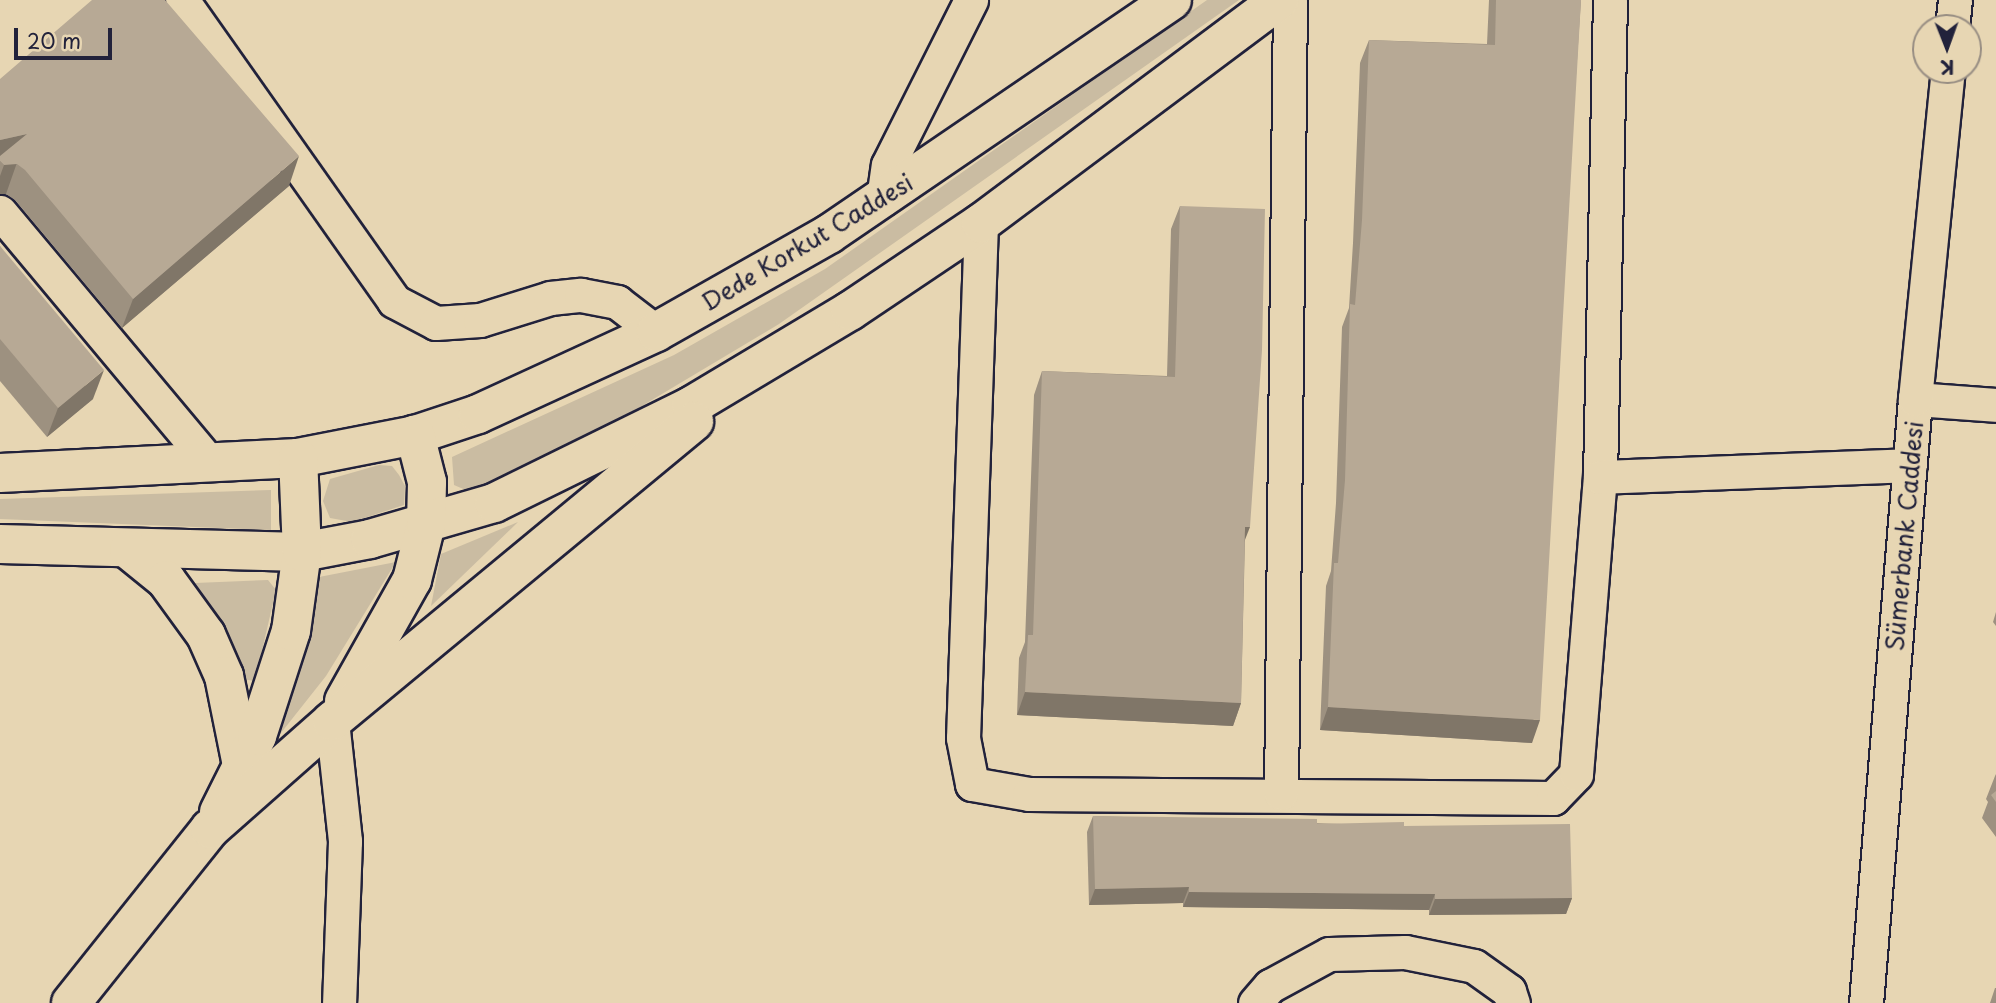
<!DOCTYPE html>
<meta charset="utf-8">
<style>
body{margin:0}
#map{position:relative;width:1996px;height:1003px;overflow:hidden;background:#e7d6b3;font-family:"Playpen Sans",sans-serif}
div>[style]{position:absolute}
.green>*{inset:0;background:#cabca2}
.roads{filter:drop-shadow(2px 0 #22223b) drop-shadow(-2px 0 #22223b) drop-shadow(0 2px #22223b) drop-shadow(0 -2px #22223b)}
.minor>*{height:33px;margin:-16.5px;padding:0 16.5px;transform-origin:16.5px;border-radius:16.5px;background:#e7d6b3}
.major>*{height:38px;margin:-19px;padding:0 19px;transform-origin:19px;border-radius:19px;background:#e7d6b3}
.wall>*{inset:0;background:#9d9180}
.shaded-wall>*{inset:0;background:#807668}
.building>*{inset:0;background:#b7a995}
span{translate:-50% -50%;white-space:nowrap;text-align:center;line-height:1.15;-webkit-text-stroke:5px #e7d6b3;paint-order:stroke}
.street-label{font-size:24px;color:#22223b}
.north{position:absolute;left:1912px;top:14px;width:70px;height:70px;box-sizing:border-box;background:#e7d6b3;border:2px solid #988e83;border-radius:50%;rotate:179deg;font-size:19px;font-weight:700;line-height:28px;text-align:center;color:#22223b}
.north::after{content:'';display:block;margin:auto;width:24px;height:32px;background:#22223b;clip-path:polygon(50% 0,100% 100%,50% 72%,0 100%)}
.scale{position:absolute;left:14px;top:28px;width:98px;height:32px;box-sizing:border-box;border:4px solid #22223b;border-top:0;padding-left:9px;font-size:21px;line-height:24px;white-space:nowrap;color:#22223b;-webkit-text-stroke:5px #e7d6b3;paint-order:stroke}
</style>
<div id="map">
<div class="green">
<i style="clip-path:polygon(1207px 0,1239px 0,779px 324px,610px 425px,522px 468px,468px 491px,454px 485px,452px 457px,674px 355px,825px 269px)"></i>
<i style="clip-path:polygon(379px 465px,392px 466px,399px 475px,405px 486px,404px 505px,352px 522px,330px 518px,323px 501px,330px 479px)"></i>
<i style="clip-path:polygon(271px 490px,271px 530px,0 519px,0 499px)"></i>
<i style="clip-path:polygon(518px 522px,431px 606px,441px 554px)"></i>
<i style="clip-path:polygon(396px 562px,326px 676px,258px 762px,307px 643px,319px 577px)"></i>
<i style="clip-path:polygon(268px 580px,276px 590px,255px 681px,242px 679px,226px 638px,195px 583px)"></i>
</div>
<div class="roads">
<div class="minor">
<i style="left:182px;top:0;width:368px;rotate:54.8deg"></i>
<i style="left:394px;top:301px;width:47px;rotate:27.6deg"></i>
<i style="left:436px;top:323px;width:44px;rotate:-3.9deg"></i>
<i style="left:480px;top:320px;width:73px;rotate:-17.4deg"></i>
<i style="left:550px;top:298px;width:31px;rotate:-6deg"></i>
<i style="left:581px;top:295px;width:37px;rotate:11deg"></i>
<i style="left:617px;top:302px;width:49px;rotate:37.6deg"></i>
<i style="left:1952px;top:28px;width:28px;rotate:-84deg"></i>
<i style="left:883px;top:199px;width:34px;rotate:-82deg"></i>
<i style="left:888px;top:165px;width:185px;rotate:-63.3deg"></i>
<i style="left:0;top:212px;width:327px;rotate:50.1deg"></i>
<i style="left:981px;top:223px;width:515px;rotate:92deg"></i>
<i style="left:963px;top:738px;width:47px;rotate:78.9deg"></i>
<i style="left:972px;top:784px;width:58px;rotate:10deg"></i>
<i style="left:1029px;top:794px;width:524px;rotate:0.44deg"></i>
<i style="left:1553px;top:798px;width:33px;rotate:-46deg"></i>
<i style="left:1576px;top:774px;width:298px;rotate:-85.4deg"></i>
<i style="left:1600px;top:477px;width:477px;rotate:-88.8deg"></i>
<i style="left:1915px;top:399px;width:81px;rotate:4.2deg"></i>
<i style="left:1600px;top:477px;width:310px;rotate:-2.2deg"></i>
<i style="left:332px;top:721px;width:121px;rotate:83.8deg"></i>
<i style="left:345px;top:841px;width:162px;rotate:92.1deg"></i>
<i style="left:1281px;top:793px;width:793px;rotate:-89.35deg"></i>
<i style="left:1255px;top:1003px;width:23px;rotate:-49deg"></i>
<i style="left:1270px;top:986px;width:67px;rotate:-28.5deg"></i>
<i style="left:1329px;top:954px;width:76px;rotate:-1.5deg"></i>
<i style="left:1405px;top:952px;width:70px;rotate:11.5deg"></i>
<i style="left:1474px;top:966px;width:43px;rotate:35.5deg"></i>
<i style="left:1509px;top:991px;width:13px;rotate:72deg"></i>
<i style="left:1866px;top:1003px;width:606px;rotate:-85.36deg"></i>
<i style="left:1915px;top:399px;width:331px;rotate:-84.3deg"></i>
</div>
<div class="major">
<i style="left:0;top:473px;width:298px;rotate:-2.9deg"></i>
<i style="left:298px;top:458px;width:119px;rotate:-11.1deg"></i>
<i style="left:415px;top:435px;width:66px;rotate:-18.4deg"></i>
<i style="left:478px;top:414px;width:196px;rotate:-24.7deg"></i>
<i style="left:656px;top:332px;width:199px;rotate:-29.5deg"></i>
<i style="left:829px;top:234px;width:415px;rotate:-34.3deg"></i>
<i style="left:0;top:544px;width:302px;rotate:1.5deg"></i>
<i style="left:302px;top:552px;width:69px;rotate:-10.8deg"></i>
<i style="left:370px;top:539px;width:129px;rotate:-16.2deg"></i>
<i style="left:494px;top:503px;width:220px;rotate:-26.2deg"></i>
<i style="left:691px;top:406px;width:185px;rotate:-30.9deg"></i>
<i style="left:850px;top:311px;width:158px;rotate:-33.9deg"></i>
<i style="left:981px;top:223px;width:372px;rotate:-36.8deg"></i>
<i style="left:129px;top:550px;width:48px;rotate:39deg"></i>
<i style="left:166px;top:580px;width:68px;rotate:54deg"></i>
<i style="left:206px;top:635px;width:45px;rotate:66.3deg"></i>
<i style="left:224px;top:676px;width:91px;rotate:78.6deg"></i>
<i style="left:344px;top:701px;width:139px;rotate:-60.7deg"></i>
<i style="left:412px;top:580px;width:58px;rotate:-76deg"></i>
<i style="left:426px;top:524px;width:42px;rotate:-88.6deg"></i>
<i style="left:427px;top:482px;width:49px;rotate:-104.3deg"></i>
<i style="left:219px;top:812px;width:85px;rotate:-63.4deg"></i>
<i style="left:257px;top:736px;width:110px;rotate:-72.1deg"></i>
<i style="left:291px;top:631px;width:80px;rotate:-82.1deg"></i>
<i style="left:302px;top:552px;width:94px;rotate:-92.4deg"></i>
<i style="left:71px;top:1003px;width:223px;rotate:-51.4deg"></i>
<i style="left:210px;top:829px;width:163px;rotate:-41.5deg"></i>
<i style="left:332px;top:721px;width:470px;rotate:-39.6deg"></i>
</div>
</div>
<div class="wall">
<i style="clip-path:polygon(1489px 0,1581px 0,1532px 743px,1320px 730px,1326px 586px,1331px 571px,1336px 503px,1342px 327px,1349px 308px,1353px 243px,1360px 63px,1369px 40px,1487px 44px)"></i>
<i style="clip-path:polygon(0 79px,289px 186px,122px 328px,15px 200px,6px 194px,0 194px)"></i>
<i style="clip-path:polygon(1180px 206px,1245px 540px,1241px 703px,1233px 726px,1017px 715px,1019px 658px,1025px 642px,1034px 395px,1042px 371px,1167px 376px,1171px 229px)"></i>
<i style="clip-path:polygon(0 246px,93px 399px,47px 437px,0 381px)"></i>
<i style="clip-path:polygon(1996px 612px,1996px 626px,1993px 622px)"></i>
<i style="clip-path:polygon(1996px 774px,1996px 837px,1982px 818px,1988px 802px,1986px 799px,1995px 776px)"></i>
<i style="clip-path:polygon(1093px 816px,1404px 826px,1572px 898px,1566px 914px,1429px 915px,1429px 910px,1183px 907px,1183px 903px,1089px 905px,1087px 832px)"></i>
<i style="clip-path:polygon(1995px 988px,1996px 988px,1996px 1003px,1990px 1003px)"></i>
</div>
<div class="shaded-wall">
<i style="clip-path:polygon(27px 134px,6px 194px,0 194px,0 176px,4px 165px,0 161px,0 140px)"></i>
<i style="clip-path:polygon(299px 156px,289px 186px,122px 328px,133px 299px)"></i>
<i style="clip-path:polygon(104px 370px,93px 399px,47px 437px,58px 408px)"></i>
<i style="clip-path:polygon(1245px 527px,1250px 527px,1241px 550px)"></i>
<i style="clip-path:polygon(1025px 692px,1241px 703px,1233px 726px,1017px 715px)"></i>
<i style="clip-path:polygon(1328px 707px,1540px 720px,1532px 743px,1320px 730px)"></i>
<i style="clip-path:polygon(1189px 887px,1183px 903px,1089px 905px,1095px 889px)"></i>
<i style="clip-path:polygon(1189px 892px,1435px 894px,1429px 910px,1183px 907px)"></i>
<i style="clip-path:polygon(1572px 898px,1566px 914px,1429px 915px,1435px 899px)"></i>
</div>
<div class="building">
<i style="clip-path:polygon(92px 0,165px 0,299px 156px,133px 299px,25px 170px,17px 164px,4px 165px,0 161px,0 156px,27px 134px,0 140px,0 79px)"></i>
<i style="clip-path:polygon(1496px 0,1581px 0,1540px 720px,1328px 707px,1334px 563px,1338px 563px,1345px 480px,1350px 304px,1355px 305px,1362px 220px,1369px 40px,1495px 45px)"></i>
<i style="clip-path:polygon(1180px 206px,1265px 209px,1262px 350px,1250px 527px,1245px 527px,1241px 703px,1025px 692px,1028px 635px,1033px 635px,1042px 371px,1175px 377px)"></i>
<i style="clip-path:polygon(0 246px,104px 370px,58px 408px,0 339px)"></i>
<i style="clip-path:polygon(1996px 791px,1996px 802px,1991px 795px)"></i>
<i style="clip-path:polygon(1093px 816px,1317px 819px,1317px 824px,1404px 822px,1404px 826px,1570px 824px,1572px 898px,1435px 899px,1435px 894px,1189px 892px,1189px 887px,1095px 889px)"></i>
</div>
<div class="street-label">
<span style="left:807px;top:242px;rotate:-31deg">Dede Korkut Caddesi</span>
<span style="left:1904px;top:536px;rotate:-85deg">Sümerbank Caddesi</span>
</div>
<div class="north">K</div>
<div class="scale">20 m</div>
</div>
